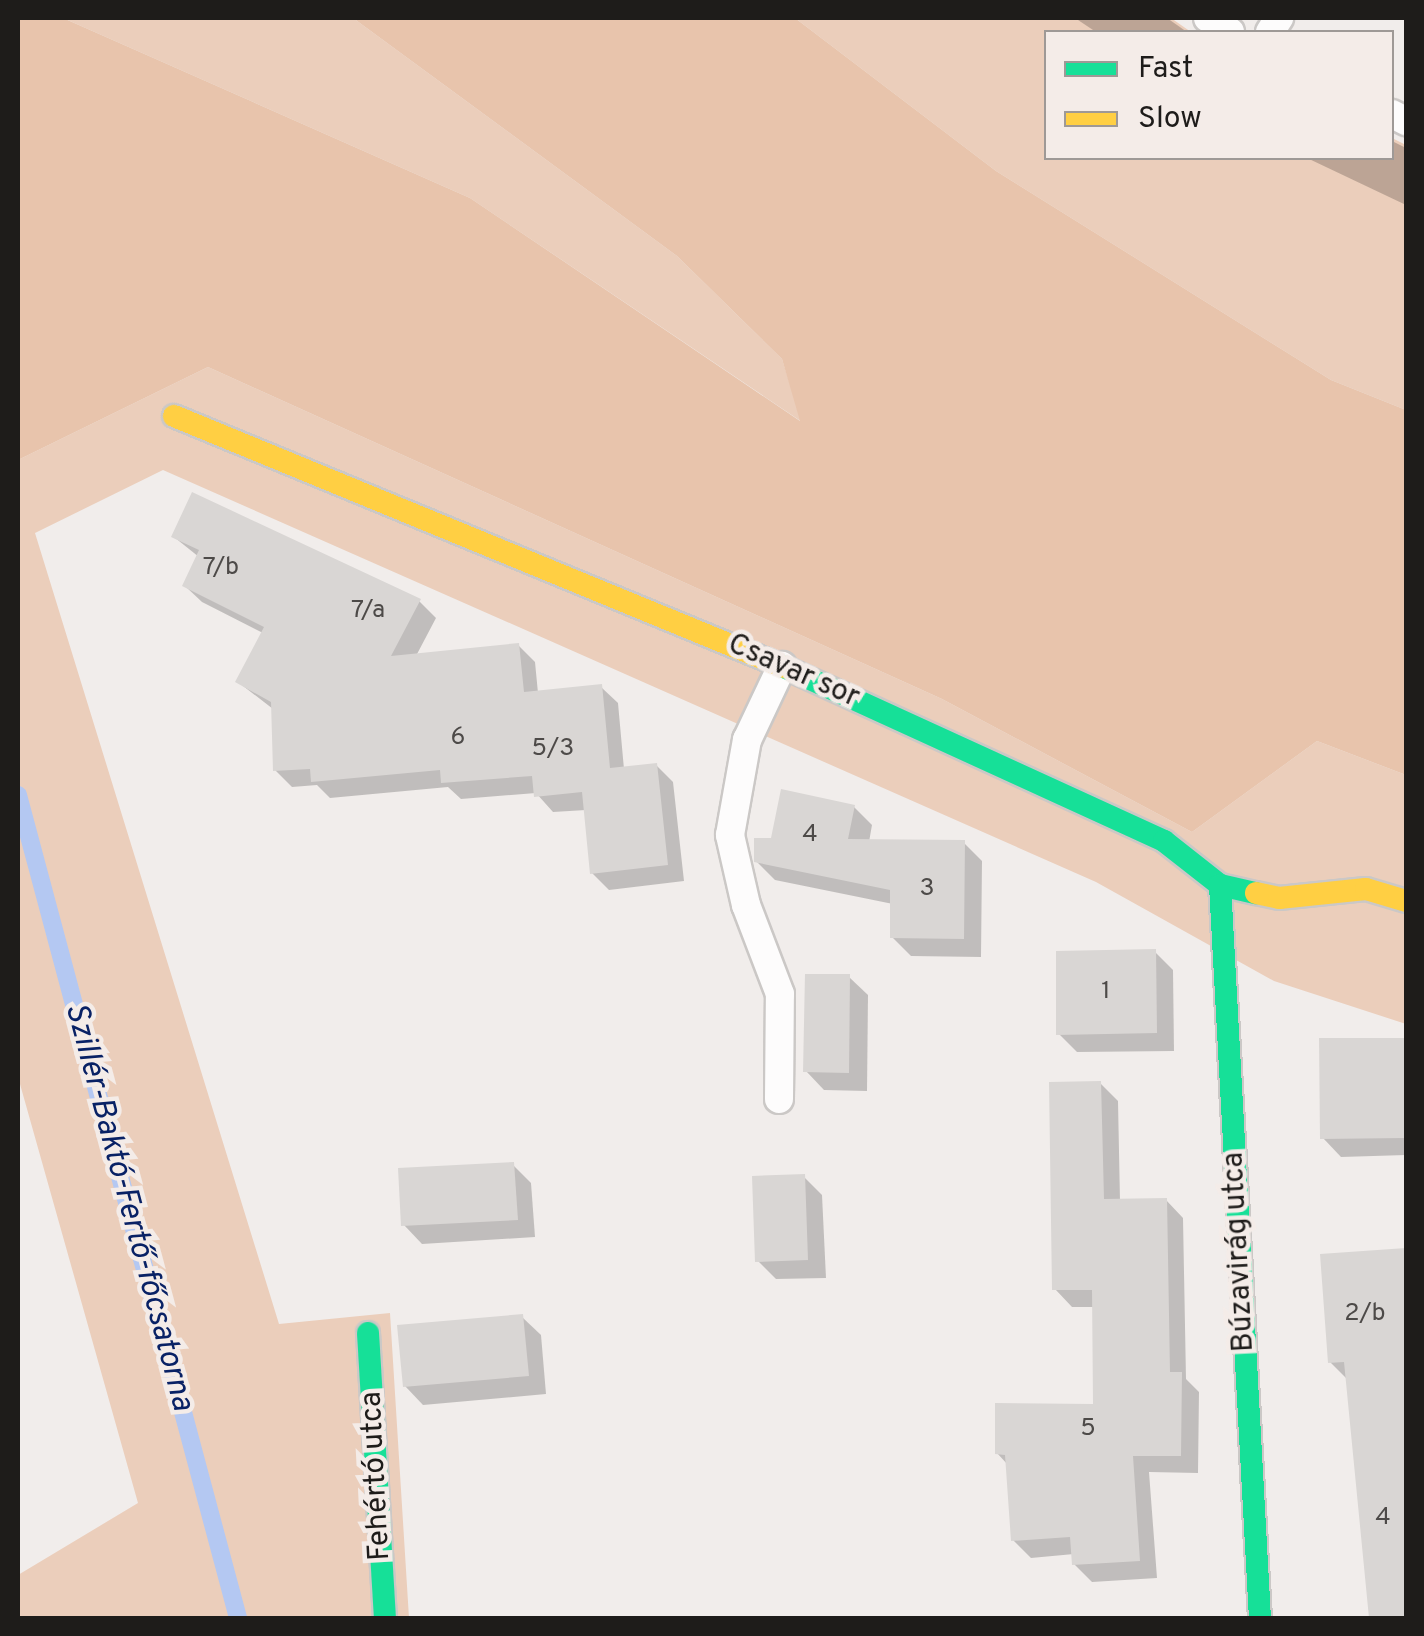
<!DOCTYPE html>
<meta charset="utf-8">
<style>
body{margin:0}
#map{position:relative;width:1424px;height:1636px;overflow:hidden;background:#f1edeb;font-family:Overpass,sans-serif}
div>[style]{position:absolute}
.green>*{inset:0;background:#ebcebb}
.forest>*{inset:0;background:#e8c4ac}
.shadow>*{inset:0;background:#0003}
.stream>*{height:18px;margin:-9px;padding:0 9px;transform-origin:9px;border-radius:9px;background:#b4c8f2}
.building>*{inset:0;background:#d9d6d4}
.roads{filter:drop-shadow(2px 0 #cbc8c6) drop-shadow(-2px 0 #cbc8c6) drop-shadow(0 2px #cbc8c6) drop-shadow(0 -2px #cbc8c6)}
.lane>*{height:28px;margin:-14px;padding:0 14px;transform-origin:14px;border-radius:14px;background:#fdfcfc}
.fast>*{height:22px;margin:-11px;padding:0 11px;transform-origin:11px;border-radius:11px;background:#16e098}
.slow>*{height:22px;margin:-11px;padding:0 11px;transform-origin:11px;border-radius:11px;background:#ffcf43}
span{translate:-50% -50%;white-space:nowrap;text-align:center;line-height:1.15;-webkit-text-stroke:9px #f4ece8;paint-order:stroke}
.number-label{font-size:25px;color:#4d4a48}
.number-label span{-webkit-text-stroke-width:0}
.street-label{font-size:30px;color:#1e1c1a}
.water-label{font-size:32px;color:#082165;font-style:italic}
.frame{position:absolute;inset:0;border:20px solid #1e1c1a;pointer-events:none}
.legend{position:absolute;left:1044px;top:30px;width:350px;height:130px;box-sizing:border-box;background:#f4ece8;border:2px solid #9e9996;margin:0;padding:12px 18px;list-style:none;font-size:30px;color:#1e1c1a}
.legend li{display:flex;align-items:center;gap:20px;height:50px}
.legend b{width:50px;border:2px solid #9e9996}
</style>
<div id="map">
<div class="green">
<i style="clip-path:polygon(63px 18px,353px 18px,677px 256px,782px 359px,802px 422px,470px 198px)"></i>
<i style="clip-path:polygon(795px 18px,1171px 18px,1191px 32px,1046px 32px,1046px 158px,1392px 158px,1392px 138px,1406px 145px,1406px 410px,1331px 380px,996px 171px)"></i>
<i style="clip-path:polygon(208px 367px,942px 699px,1192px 832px,1317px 741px,1406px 775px,1406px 1024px,1274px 981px,1096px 882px,163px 470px,35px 533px,279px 1324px,390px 1313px,409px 1618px,18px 1618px,18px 1575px,138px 1503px,18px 1077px,18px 460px)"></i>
</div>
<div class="forest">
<i style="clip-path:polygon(18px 18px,63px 18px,470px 198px,800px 421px,782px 359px,677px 256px,353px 18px,795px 18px,996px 171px,1331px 380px,1406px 410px,1406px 775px,1317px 741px,1192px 832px,942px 699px,208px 367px,18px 460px)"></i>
</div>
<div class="shadow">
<i style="clip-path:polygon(1075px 18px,1167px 18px,1187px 32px,1096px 32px)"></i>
<i style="clip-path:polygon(1392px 141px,1406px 148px,1406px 205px,1307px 158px,1392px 158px)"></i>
<i style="clip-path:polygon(174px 537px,419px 601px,436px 618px,416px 656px,518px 645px,535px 662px,538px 693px,601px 687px,618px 703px,624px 769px,656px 765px,673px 782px,684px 881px,609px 890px,592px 873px,586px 810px,553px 812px,536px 793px,461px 799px,448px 787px,330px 798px,317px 785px,292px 787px,275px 770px,273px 709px,238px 682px,263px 633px,202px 602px,185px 586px,199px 557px)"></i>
<i style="clip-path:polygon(854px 807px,872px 825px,869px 842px,964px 843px,982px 861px,981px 957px,911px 956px,892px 937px,893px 904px,775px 880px,756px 861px,773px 840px)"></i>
<i style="clip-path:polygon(1155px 952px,1173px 970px,1174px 1051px,1077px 1052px,1059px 1034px)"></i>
<i style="clip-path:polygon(849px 977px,868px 995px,867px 1091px,824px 1090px,806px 1071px)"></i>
<i style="clip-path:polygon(1403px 1040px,1406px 1155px,1341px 1157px,1323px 1138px)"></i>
<i style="clip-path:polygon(1100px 1083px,1118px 1101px,1120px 1201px,1166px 1200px,1183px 1218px,1186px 1379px,1199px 1392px,1198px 1473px,1149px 1472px,1157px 1578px,1092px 1582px,1074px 1564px,1074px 1554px,1031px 1558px,1013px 1540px,1008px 1465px,997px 1453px,1095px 1407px,1095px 1307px,1072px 1307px,1055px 1289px)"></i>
<i style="clip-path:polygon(513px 1165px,531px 1183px,535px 1237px,422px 1244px,404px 1225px)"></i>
<i style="clip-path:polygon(804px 1177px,822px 1195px,826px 1278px,776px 1279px,758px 1261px)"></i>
<i style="clip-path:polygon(1404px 1251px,1406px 1618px,1373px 1618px,1349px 1381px,1330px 1362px)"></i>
<i style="clip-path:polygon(522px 1317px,541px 1335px,546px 1394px,423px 1405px,405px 1386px)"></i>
</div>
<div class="stream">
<i style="left:18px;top:795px;width:852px;rotate:75.03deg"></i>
</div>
<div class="building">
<i style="clip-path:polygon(192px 492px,421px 599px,391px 656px,519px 643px,524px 692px,602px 684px,610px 768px,657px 763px,668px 865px,590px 874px,582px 792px,534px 797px,532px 776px,441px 783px,440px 770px,311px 782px,310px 769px,273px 771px,271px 702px,235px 682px,264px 627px,182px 586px,199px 550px,171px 537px)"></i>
<i style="clip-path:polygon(781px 789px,855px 805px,848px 839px,965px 840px,964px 939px,890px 938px,890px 890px,754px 862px,754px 838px,771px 838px)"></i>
<i style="clip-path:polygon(1156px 949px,1157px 1033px,1056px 1035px,1056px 951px)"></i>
<i style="clip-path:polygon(805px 974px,850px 974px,849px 1073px,803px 1072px)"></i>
<i style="clip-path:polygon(1319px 1038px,1404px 1038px,1405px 1138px,1320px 1139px)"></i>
<i style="clip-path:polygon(1101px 1081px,1104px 1199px,1167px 1198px,1170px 1372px,1182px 1372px,1181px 1456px,1133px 1456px,1140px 1561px,1072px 1565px,1070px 1537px,1011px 1541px,1005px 1455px,995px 1454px,995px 1403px,1093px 1404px,1092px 1290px,1052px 1290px,1049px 1082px)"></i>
<i style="clip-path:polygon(514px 1162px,518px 1220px,401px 1226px,398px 1168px)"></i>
<i style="clip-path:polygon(805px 1174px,808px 1260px,755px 1262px,752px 1176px)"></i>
<i style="clip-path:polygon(1406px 1248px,1406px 1618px,1369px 1618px,1344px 1362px,1328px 1363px,1320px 1254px)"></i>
<i style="clip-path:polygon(523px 1314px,529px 1376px,403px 1387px,397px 1325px)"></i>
</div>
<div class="roads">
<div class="lane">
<i style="left:1208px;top:18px;width:26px;rotate:32deg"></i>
<i style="left:1270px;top:32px;width:17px;rotate:-57deg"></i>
<i style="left:1392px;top:114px;width:16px;rotate:27deg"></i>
<i style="left:779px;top:1099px;width:105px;rotate:-89.5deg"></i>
<i style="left:780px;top:994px;width:95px;rotate:-110.9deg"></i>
<i style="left:746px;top:905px;width:72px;rotate:-102.9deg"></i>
<i style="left:730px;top:835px;width:97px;rotate:-79.9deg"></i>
<i style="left:747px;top:740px;width:82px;rotate:-64.7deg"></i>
</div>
<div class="fast">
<i style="left:784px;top:667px;width:418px;rotate:24.6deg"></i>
<i style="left:1164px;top:841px;width:71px;rotate:38.2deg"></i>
<i style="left:1220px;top:885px;width:37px;rotate:13deg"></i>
<i style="left:1220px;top:885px;width:734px;rotate:86.88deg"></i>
<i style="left:368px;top:1333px;width:286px;rotate:86.6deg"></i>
</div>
<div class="slow">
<i style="left:174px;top:416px;width:660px;rotate:22.37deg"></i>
<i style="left:1256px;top:893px;width:24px;rotate:12deg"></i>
<i style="left:1279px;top:898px;width:87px;rotate:-5.9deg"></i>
<i style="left:1366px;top:889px;width:42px;rotate:16.7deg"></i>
</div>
</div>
<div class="number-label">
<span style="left:221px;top:568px">7/b</span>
<span style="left:368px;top:611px">7/a</span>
<span style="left:458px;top:738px">6</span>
<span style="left:553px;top:749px">5/3</span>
<span style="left:810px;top:835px">4</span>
<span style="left:927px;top:889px">3</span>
<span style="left:1106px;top:992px">1</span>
<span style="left:1365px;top:1314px">2/b</span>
<span style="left:1088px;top:1429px">5</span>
<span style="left:1383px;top:1518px">4</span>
</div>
<div class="street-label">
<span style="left:793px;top:672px;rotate:24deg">Csavar sor</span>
<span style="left:1240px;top:1252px;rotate:-93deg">Búzavirág utca</span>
<span style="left:377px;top:1476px;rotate:-93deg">Fehértó utca</span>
</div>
<div class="water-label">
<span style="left:128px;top:1207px;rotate:75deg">Szillér-Baktó-Fertő-főcsatorna</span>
</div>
<div class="frame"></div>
<ul class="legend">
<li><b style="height:12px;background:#16e098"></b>Fast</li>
<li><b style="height:12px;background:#ffcf43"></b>Slow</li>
</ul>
</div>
